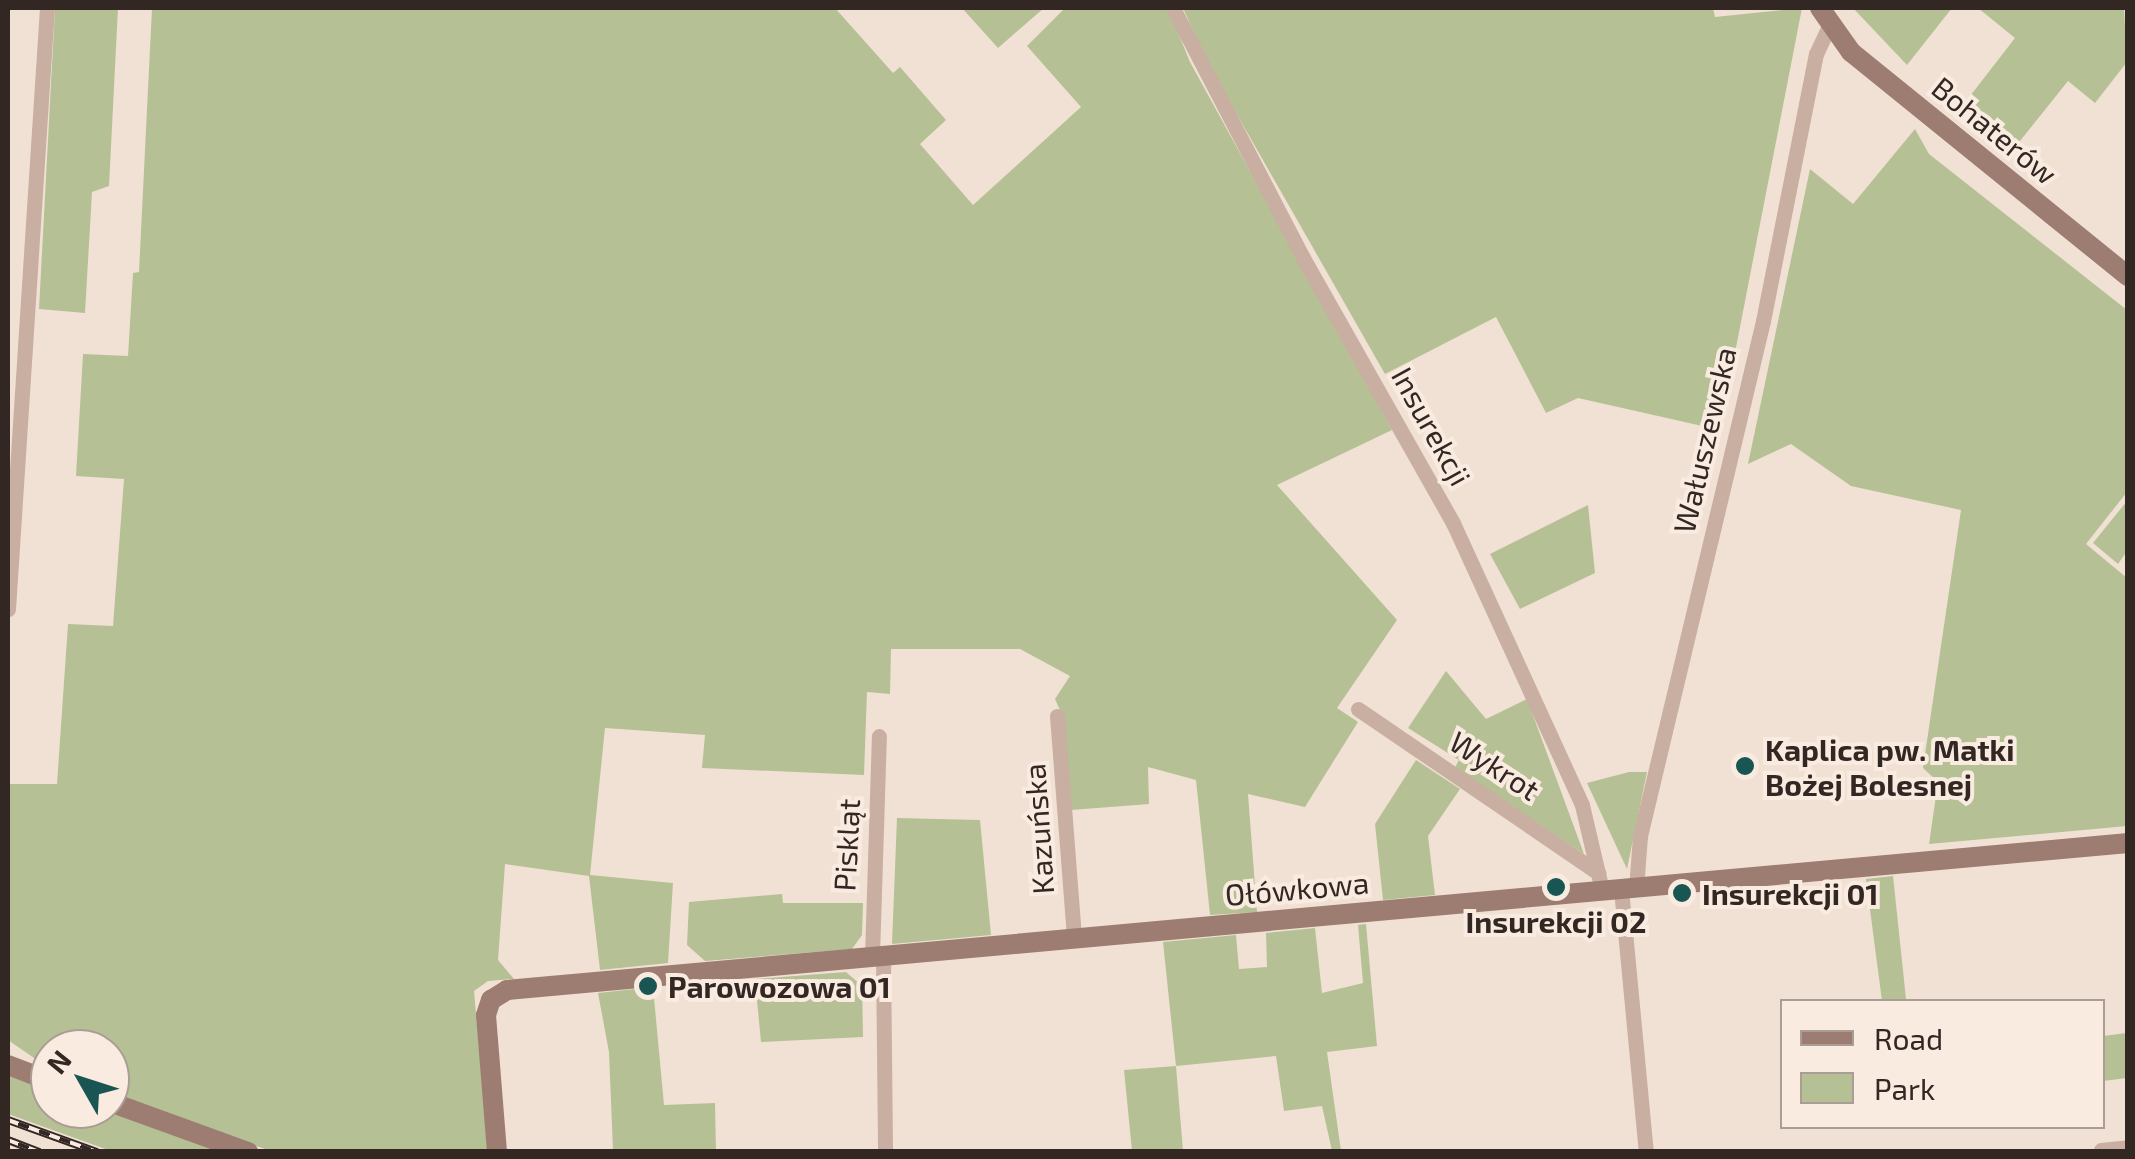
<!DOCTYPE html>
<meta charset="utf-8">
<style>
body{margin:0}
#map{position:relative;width:2135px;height:1159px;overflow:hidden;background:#f1e1d4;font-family:"Exo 2",sans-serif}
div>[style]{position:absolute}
.green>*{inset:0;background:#b6c095}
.street>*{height:15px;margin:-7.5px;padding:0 7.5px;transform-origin:7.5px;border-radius:7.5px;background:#c9afa1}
.secondary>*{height:20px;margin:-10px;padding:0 10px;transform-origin:10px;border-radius:10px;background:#9d7d72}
.rail>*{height:8px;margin-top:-4px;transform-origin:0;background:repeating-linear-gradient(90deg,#f9ebe0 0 11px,#332724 0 22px);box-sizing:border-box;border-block:2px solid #332724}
.dots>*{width:28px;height:28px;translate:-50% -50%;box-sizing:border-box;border:5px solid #f9ebe0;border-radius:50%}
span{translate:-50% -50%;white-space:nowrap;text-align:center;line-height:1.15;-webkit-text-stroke:8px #f9ebe0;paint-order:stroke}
.street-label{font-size:30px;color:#332724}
.poi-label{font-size:30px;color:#332724;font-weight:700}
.left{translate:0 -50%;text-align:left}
.frame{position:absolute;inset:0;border:10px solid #332724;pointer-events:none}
.legend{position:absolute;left:1780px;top:999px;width:325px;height:130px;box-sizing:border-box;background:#f9ebe0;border:2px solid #aa9d95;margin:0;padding:12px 18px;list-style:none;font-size:30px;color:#332724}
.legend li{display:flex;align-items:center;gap:20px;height:50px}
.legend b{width:50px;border:2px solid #aa9d95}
.north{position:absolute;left:30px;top:1029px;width:100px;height:100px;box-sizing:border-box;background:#f9ebe0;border:2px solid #aa9d95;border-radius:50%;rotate:309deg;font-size:28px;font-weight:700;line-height:40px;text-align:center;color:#332724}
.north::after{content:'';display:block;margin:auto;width:35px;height:45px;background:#185553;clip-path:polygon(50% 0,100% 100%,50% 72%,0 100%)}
</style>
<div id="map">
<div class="green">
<i style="clip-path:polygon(55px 8px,118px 8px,109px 186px,92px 192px,85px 313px,39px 309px)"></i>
<i style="clip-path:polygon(152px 8px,835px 8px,893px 73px,900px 67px,946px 120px,920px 144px,973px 205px,1081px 107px,1027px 46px,1065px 8px,1168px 8px,1190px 62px,1392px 430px,1277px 485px,1397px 620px,1337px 708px,1358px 722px,1305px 807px,1248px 794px,1257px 912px,1210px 915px,1196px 780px,1148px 767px,1149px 804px,1071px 810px,1064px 719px,1055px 699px,1070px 676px,1020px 649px,891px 649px,890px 694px,867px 692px,864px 775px,702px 768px,705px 735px,605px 728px,590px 875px,673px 883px,668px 963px,600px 970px,589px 876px,505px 864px,498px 960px,514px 979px,488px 981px,474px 991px,488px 1151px,271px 1151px,110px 1096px,110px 1049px,50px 1049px,50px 1069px,8px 1040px,9px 784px,57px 784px,68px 624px,113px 626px,124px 479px,76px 476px,83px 354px,128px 356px,133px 273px,139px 272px)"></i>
<i style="clip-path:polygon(962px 8px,1044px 8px,998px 48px)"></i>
<i style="clip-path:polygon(1183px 8px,1713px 8px,1715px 17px,1802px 8px,1720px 430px,1578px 398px,1546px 413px,1496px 317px,1385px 374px,1207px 62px)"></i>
<i style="clip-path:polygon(1853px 8px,1952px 8px,1907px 65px)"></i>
<i style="clip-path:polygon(1978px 8px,2124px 8px,2127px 62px,2095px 103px,2068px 81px,2012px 151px,1960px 109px,2015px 38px)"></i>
<i style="clip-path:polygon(1915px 129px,1929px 154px,2127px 310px,2127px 492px,2086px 544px,2127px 578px,2127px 826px,1929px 844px,1938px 782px,1923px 768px,1961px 510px,1851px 486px,1791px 444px,1748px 464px,1810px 169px,1853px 204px)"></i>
<i style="clip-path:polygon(2127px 501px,2127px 551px,2118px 564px,2093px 543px)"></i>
<i style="clip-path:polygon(1588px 505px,1595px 573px,1520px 609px,1490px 554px)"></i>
<i style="clip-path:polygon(1446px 671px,1486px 719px,1527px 699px,1584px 854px,1454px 769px,1459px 760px,1408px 728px)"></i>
<i style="clip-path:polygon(1416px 760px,1460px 789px,1428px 836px,1435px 895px,1383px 900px,1375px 824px)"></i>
<i style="clip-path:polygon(1629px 772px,1647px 772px,1627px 869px,1587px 783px)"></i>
<i style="clip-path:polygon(897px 818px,980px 820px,991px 935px,892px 944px)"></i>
<i style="clip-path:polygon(1893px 876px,1906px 999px,1882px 1001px,1866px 879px)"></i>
<i style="clip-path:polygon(782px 894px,783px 903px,863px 903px,862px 935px,852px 949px,705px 961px,687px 945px,689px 902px)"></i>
<i style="clip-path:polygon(1366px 924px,1377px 1046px,1327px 1052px,1341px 1151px,1332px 1151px,1322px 1106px,1284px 1111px,1276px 1056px,1176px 1066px,1183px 1151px,1132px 1151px,1124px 1070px,1176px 1066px,1163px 942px,1236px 935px,1239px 969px,1267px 967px,1266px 933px,1315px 928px,1322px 993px,1363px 983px,1358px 925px)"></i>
<i style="clip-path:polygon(846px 972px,862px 986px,863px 1037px,761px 1042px,755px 979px)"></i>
<i style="clip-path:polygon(653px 987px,664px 1105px,715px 1103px,716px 1151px,613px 1151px,609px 1052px,598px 993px)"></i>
<i style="clip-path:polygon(2127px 1033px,2127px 1078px,2103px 1081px,2103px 1036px)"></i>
<i style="clip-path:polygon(8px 1071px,50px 1086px,50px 1109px,110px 1109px,232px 1151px,111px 1151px,8px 1114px)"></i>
</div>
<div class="street">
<i style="left:1173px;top:8px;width:280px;rotate:62.5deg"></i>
<i style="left:1302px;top:256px;width:307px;rotate:60.5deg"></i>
<i style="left:1453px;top:523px;width:310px;rotate:65.4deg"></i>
<i style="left:1582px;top:805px;width:87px;rotate:76.8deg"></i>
<i style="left:8px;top:609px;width:602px;rotate:-86.29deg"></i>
<i style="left:1358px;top:709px;width:291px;rotate:34.3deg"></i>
<i style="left:1057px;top:716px;width:223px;rotate:85.6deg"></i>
<i style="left:1621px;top:889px;width:264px;rotate:84.6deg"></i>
<i style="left:1636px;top:889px;width:53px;rotate:-85.7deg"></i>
<i style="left:1640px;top:836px;width:529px;rotate:-76.57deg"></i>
<i style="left:1763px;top:321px;width:272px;rotate:-78.8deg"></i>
<i style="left:1816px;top:54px;width:31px;rotate:-65deg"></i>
<i style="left:883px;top:955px;width:197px;rotate:89.4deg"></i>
<i style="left:872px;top:956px;width:220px;rotate:-88.2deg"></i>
<i style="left:2101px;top:1150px;width:27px;rotate:-6deg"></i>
</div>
<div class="secondary">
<i style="left:1820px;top:8px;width:54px;rotate:54.8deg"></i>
<i style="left:1851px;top:52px;width:356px;rotate:39deg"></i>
<i style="left:8px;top:1065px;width:45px;rotate:20.9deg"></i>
<i style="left:110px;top:1102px;width:147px;rotate:19.9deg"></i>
<i style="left:497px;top:1152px;width:137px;rotate:-94.6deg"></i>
<i style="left:486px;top:1015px;width:16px;rotate:-72deg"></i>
<i style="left:491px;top:1000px;width:19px;rotate:-32deg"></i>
<i style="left:507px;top:990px;width:1628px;rotate:-5.18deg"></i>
</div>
<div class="rail">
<i style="left:8px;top:1120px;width:95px;rotate:19.8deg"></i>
<i style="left:8px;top:1140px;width:34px;rotate:21deg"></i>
</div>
<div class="dots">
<i style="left:1745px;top:766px;background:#185553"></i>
<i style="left:1556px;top:887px;background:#185553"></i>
<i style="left:1682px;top:893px;background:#185553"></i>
<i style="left:648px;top:986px;background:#185553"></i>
</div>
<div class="street-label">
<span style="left:1995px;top:130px;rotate:39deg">Bohaterów</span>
<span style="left:1432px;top:426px;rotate:61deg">Insurekcji</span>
<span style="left:1704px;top:440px;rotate:-77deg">Wałuszewska</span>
<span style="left:1495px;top:765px;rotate:33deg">Wykrot</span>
<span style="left:1038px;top:829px;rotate:-94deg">Kazuńska</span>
<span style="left:846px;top:845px;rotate:-87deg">Piskląt</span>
<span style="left:1297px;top:888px;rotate:-5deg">Ołówkowa</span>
</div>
<div class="poi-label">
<span class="left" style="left:1765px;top:766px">Kaplica pw. Matki<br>Bożej Bolesnej</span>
<span class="left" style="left:1702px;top:893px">Insurekcji 01</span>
<span style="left:1556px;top:921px">Insurekcji 02</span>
<span class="left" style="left:668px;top:986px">Parowozowa 01</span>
</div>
<div class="frame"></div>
<ul class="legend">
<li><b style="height:12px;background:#9d7d72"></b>Road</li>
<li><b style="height:28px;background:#b6c095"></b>Park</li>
</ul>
<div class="north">N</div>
</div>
